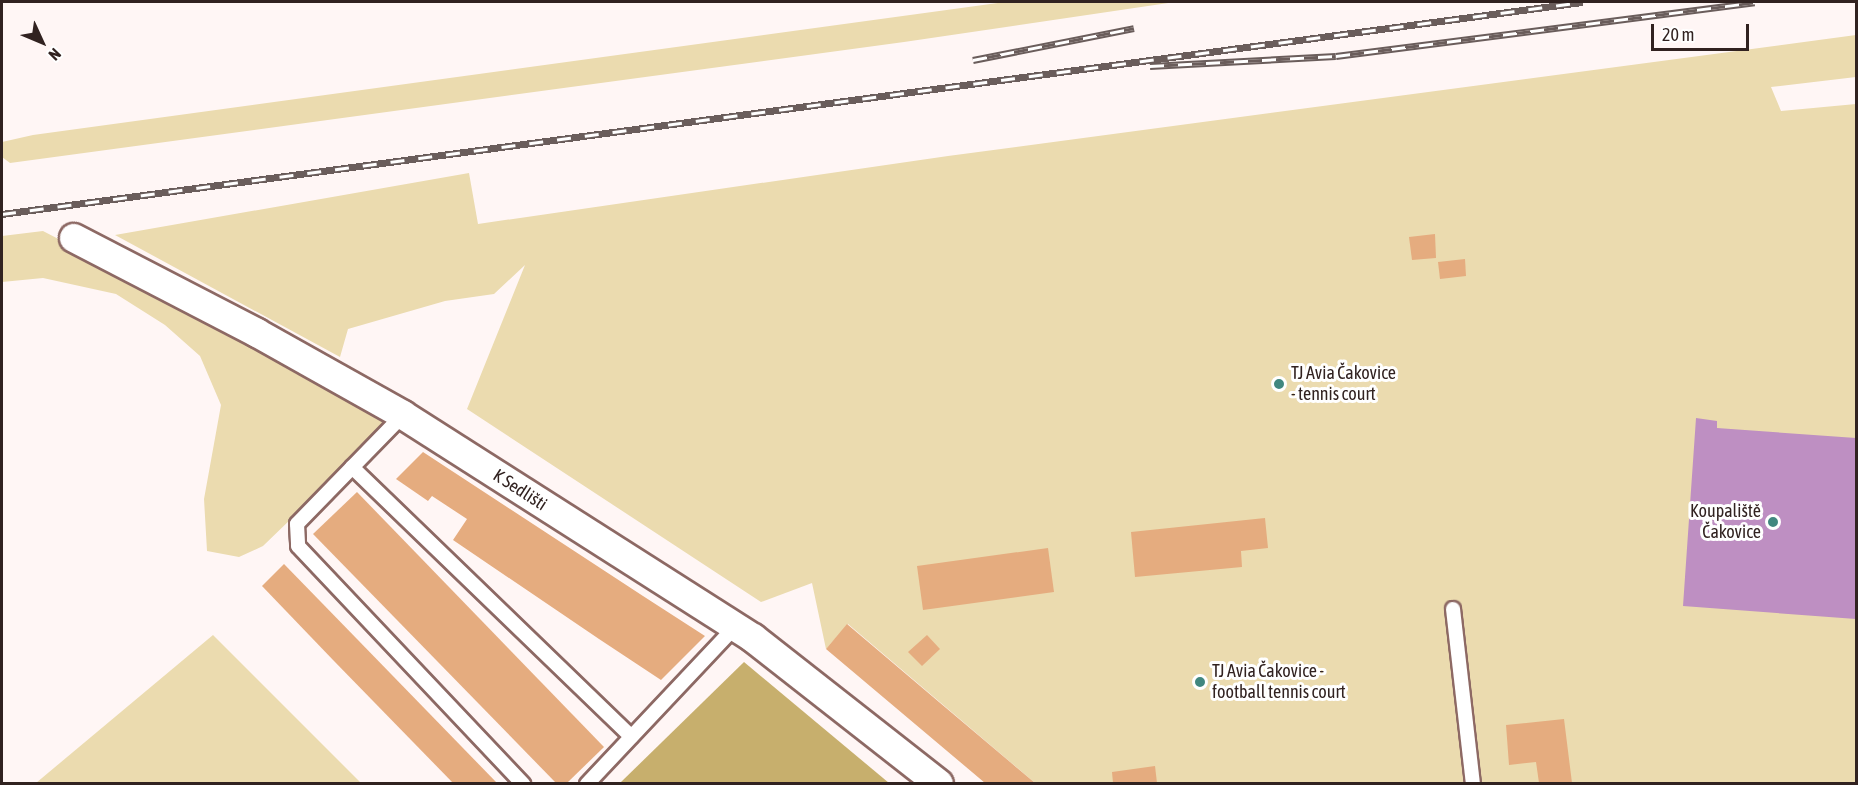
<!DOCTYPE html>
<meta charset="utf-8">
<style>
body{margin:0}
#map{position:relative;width:1858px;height:785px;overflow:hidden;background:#fff6f5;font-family:"Asap Condensed",sans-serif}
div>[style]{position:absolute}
.green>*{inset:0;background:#ebdbaf}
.forest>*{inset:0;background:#c7af6d}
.water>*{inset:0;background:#be8fc2}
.building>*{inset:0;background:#e5ac7f}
.roads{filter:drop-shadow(2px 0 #8d6964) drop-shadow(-2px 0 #8d6964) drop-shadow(0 2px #8d6964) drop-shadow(0 -2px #8d6964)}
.lane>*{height:14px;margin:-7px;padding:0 7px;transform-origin:7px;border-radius:7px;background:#fff}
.street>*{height:28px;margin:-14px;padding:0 14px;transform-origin:14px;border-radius:14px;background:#fff}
.rail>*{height:7px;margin-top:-3.5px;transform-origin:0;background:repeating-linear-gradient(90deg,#fff 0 14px,#6a5d5b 0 28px);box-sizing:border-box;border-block:2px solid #6a5d5b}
.dots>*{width:16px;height:16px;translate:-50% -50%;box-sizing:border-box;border:3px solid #fff;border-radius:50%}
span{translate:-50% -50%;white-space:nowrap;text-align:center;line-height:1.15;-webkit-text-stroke:6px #fff;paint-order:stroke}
.poi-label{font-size:18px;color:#312220}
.left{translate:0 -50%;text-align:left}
.right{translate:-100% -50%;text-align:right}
.street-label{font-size:18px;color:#312220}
.frame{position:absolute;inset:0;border:3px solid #312220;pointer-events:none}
.north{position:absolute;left:12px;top:12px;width:60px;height:60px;-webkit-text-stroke:4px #fff;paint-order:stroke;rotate:134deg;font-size:16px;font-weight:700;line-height:24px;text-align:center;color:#312220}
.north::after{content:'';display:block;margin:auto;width:21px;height:27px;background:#312220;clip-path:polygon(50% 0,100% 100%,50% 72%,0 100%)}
.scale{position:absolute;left:1651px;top:24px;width:98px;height:27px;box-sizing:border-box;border:3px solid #312220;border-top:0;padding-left:8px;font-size:18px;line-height:21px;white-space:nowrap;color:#312220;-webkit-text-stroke:4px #fff;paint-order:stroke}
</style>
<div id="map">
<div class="green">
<i style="clip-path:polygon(1005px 2px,1175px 2px,904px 42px,10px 163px,2px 157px,2px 142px,33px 135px)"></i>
<i style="clip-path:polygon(1856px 35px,1856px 77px,1771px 87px,1781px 111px,1856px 104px,1856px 783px,1035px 783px,848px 624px,826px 649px,812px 583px,761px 602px,467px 409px,525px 265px,494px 294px,445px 301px,348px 329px,340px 357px,115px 235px,469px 173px,478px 224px,948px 156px)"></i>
<i style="clip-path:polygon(43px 231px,253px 340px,385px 419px,381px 432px,263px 546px,239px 557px,207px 551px,204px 499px,221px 405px,200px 356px,165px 325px,116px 294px,43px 278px,2px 282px,2px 236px)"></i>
<i style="clip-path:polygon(213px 635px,361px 783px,36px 783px)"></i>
</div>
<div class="forest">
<i style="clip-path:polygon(744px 662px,889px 783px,620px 783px)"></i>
</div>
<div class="water">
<i style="clip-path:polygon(1696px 418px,1717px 421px,1717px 428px,1856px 438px,1856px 619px,1683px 606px)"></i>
</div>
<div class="building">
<i style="clip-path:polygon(1435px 234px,1436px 258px,1412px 260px,1409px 237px)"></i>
<i style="clip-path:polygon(1465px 259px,1466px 276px,1440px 279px,1438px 262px)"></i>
<i style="clip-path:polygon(423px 452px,643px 596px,705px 636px,661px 680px,599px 639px,453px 540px,467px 519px,432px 496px,428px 501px,396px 479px)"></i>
<i style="clip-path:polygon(357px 492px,604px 747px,567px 783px,556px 783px,313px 534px)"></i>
<i style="clip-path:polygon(1265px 518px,1268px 548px,1241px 551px,1242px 567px,1135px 577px,1131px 532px)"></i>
<i style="clip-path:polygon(1048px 548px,1054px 592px,923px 610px,917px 566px)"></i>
<i style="clip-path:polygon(284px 564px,357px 639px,497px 783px,453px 783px,334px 661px,262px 586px)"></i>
<i style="clip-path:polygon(847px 624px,939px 702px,1035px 783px,985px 783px,826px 649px)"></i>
<i style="clip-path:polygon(927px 635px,940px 649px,922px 666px,908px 652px)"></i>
<i style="clip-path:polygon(1564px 719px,1572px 783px,1539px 783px,1536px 762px,1509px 765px,1506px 725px)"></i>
<i style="clip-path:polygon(1155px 766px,1157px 783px,1113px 783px,1112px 772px)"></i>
</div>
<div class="roads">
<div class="lane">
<i style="left:403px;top:415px;width:152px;rotate:134.2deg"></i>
<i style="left:297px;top:524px;width:22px;rotate:87deg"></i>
<i style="left:298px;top:546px;width:328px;rotate:46.6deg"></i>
<i style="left:352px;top:467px;width:388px;rotate:44deg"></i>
<i style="left:1453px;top:609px;width:176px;rotate:83.5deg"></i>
<i style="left:587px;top:784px;width:216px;rotate:-46.7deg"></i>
</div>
<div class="street">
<i style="left:74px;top:238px;width:206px;rotate:27.4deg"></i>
<i style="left:257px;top:333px;width:167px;rotate:29.3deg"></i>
<i style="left:403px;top:415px;width:415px;rotate:32.5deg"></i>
<i style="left:753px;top:638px;width:236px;rotate:38.1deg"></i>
</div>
</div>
<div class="rail">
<i style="left:973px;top:60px;width:164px;rotate:-11.2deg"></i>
<i style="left:1150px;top:66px;width:186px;rotate:-3.1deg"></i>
<i style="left:1336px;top:56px;width:422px;rotate:-7.3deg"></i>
<i style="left:2px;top:214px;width:1595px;rotate:-7.64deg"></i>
</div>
<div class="dots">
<i style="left:1279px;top:384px;background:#41877f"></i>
<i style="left:1773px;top:522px;background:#41877f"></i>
<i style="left:1200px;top:682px;background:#41877f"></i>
</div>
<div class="poi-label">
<span class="left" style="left:1291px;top:384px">TJ Avia Čakovice<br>- tennis court</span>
<span class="right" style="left:1761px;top:522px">Koupaliště<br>Čakovice</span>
<span class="left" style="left:1212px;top:682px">TJ Avia Čakovice -<br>football tennis court</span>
</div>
<div class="street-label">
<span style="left:520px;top:490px;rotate:33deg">K Sedlišti</span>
</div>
<div class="frame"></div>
<div class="north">N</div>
<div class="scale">20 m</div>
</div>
